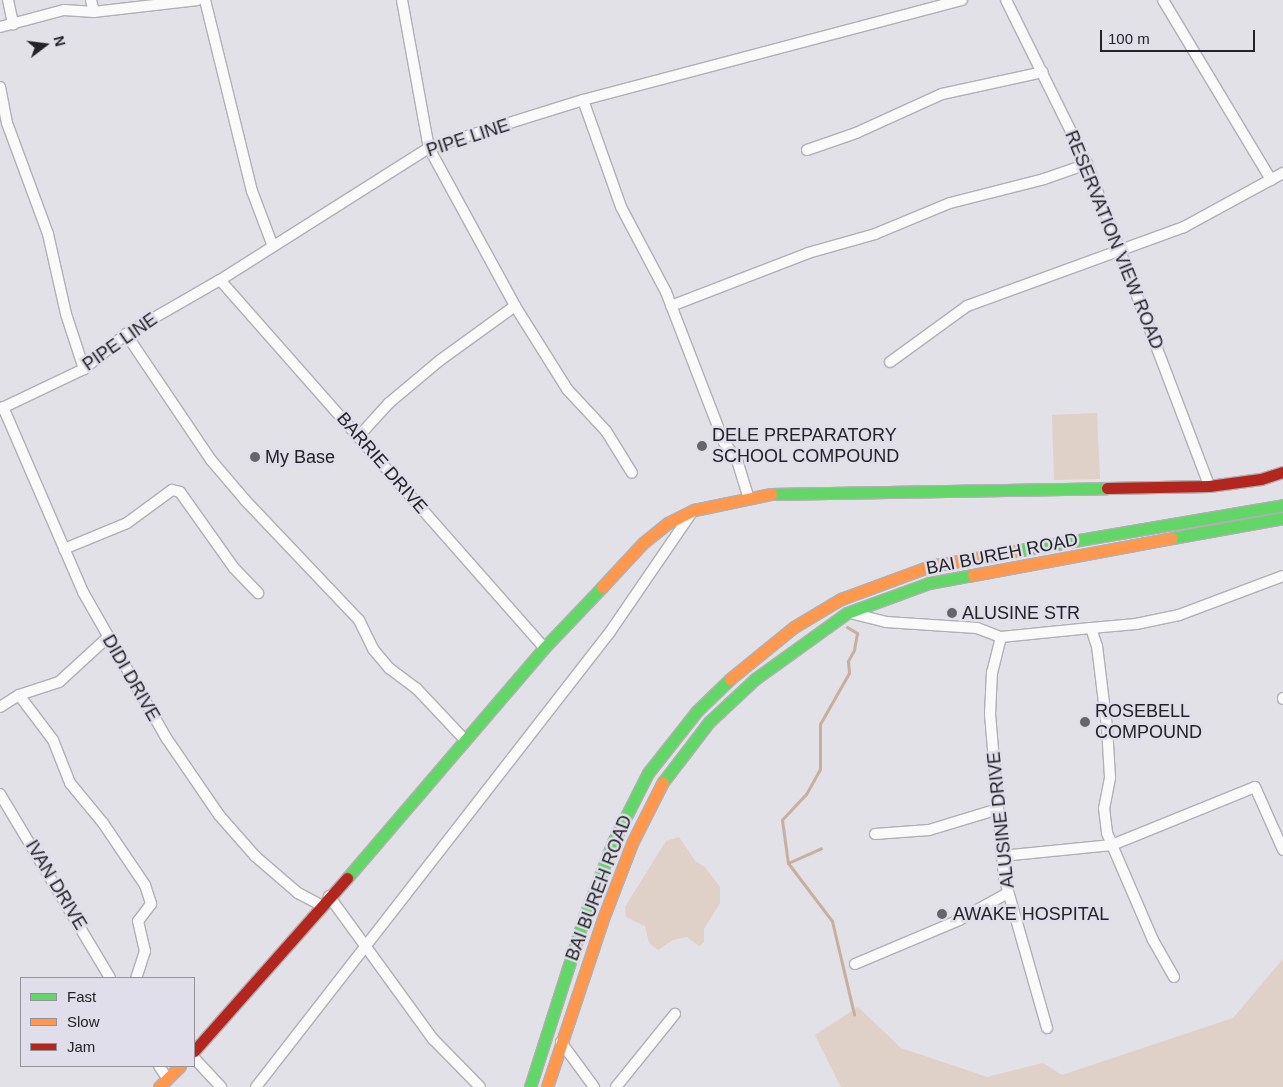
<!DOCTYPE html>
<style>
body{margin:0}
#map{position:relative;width:1283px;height:1087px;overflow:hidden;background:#e2e1e7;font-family:Helvetica,sans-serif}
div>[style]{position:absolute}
.green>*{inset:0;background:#dfd0c8}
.stream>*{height:3px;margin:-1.5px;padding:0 1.5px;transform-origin:1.5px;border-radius:1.5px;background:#c7afa0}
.roads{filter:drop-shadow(1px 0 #b0afb4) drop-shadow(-1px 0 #b0afb4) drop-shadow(0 1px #b0afb4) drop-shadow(0 -1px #b0afb4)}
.street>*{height:10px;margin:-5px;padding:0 5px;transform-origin:5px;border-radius:5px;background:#fbfafb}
.fast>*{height:11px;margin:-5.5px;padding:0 5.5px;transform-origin:5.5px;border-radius:5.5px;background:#63d668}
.slow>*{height:11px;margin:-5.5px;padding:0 5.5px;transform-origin:5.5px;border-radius:5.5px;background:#ff974d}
.jam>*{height:11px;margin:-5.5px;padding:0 5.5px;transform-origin:5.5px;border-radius:5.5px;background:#b3261e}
.dots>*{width:14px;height:14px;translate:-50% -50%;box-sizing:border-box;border:2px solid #e0deea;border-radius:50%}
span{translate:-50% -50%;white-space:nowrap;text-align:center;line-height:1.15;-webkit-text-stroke:5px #e0deea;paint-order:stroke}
.street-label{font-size:18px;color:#232226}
.poi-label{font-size:18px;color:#232226}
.left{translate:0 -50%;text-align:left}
.legend{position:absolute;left:20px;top:977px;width:175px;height:90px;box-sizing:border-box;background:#e0deea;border:1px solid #94939c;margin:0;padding:6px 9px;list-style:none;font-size:15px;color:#232226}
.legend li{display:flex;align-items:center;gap:10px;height:25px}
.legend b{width:25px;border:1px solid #94939c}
.north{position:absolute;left:20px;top:20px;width:50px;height:50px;-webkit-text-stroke:4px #e0deea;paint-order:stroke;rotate:75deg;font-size:14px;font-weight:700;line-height:20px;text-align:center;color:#232226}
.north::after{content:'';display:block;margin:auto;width:18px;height:22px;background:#232226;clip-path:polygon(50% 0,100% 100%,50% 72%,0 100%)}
.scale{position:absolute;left:1100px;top:30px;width:155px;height:22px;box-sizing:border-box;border:2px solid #232226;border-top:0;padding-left:6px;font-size:15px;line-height:18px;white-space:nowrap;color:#232226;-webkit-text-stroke:4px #e0deea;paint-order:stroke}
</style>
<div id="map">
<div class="green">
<i style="clip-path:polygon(1097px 413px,1100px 479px,1054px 480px,1052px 415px)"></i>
<i style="clip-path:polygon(679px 837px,696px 862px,704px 866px,720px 887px,720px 903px,704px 929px,704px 942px,699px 946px,687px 937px,673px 940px,658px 950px,649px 943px,645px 926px,626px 917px,625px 907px,666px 841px)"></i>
<i style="clip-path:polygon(1283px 959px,1283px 1087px,841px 1087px,815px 1035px,858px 1007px,901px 1048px,987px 1077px,1043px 1063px,1062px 1075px,1233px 1018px)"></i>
</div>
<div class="stream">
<i style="left:847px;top:627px;width:12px;rotate:31deg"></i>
<i style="left:857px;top:633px;width:17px;rotate:100deg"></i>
<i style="left:854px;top:650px;width:13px;rotate:119deg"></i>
<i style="left:848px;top:661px;width:12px;rotate:85deg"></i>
<i style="left:849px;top:673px;width:59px;rotate:119.6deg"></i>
<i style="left:820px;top:724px;width:45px;rotate:90deg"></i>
<i style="left:820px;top:769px;width:29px;rotate:119deg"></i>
<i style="left:806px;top:794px;width:35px;rotate:133deg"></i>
<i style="left:782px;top:820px;width:43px;rotate:82.1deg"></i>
<i style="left:788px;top:863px;width:73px;rotate:52.8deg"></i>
<i style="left:832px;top:921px;width:96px;rotate:76.7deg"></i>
<i style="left:788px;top:863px;width:36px;rotate:-24deg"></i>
</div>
<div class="roads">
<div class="street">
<i style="left:8px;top:0;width:25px;rotate:78deg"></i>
<i style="left:91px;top:0;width:12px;rotate:76deg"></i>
<i style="left:205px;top:0;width:197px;rotate:76.2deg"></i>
<i style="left:252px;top:191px;width:57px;rotate:69.3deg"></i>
<i style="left:402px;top:0;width:150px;rotate:79.7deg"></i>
<i style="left:429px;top:148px;width:180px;rotate:61.4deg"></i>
<i style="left:515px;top:306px;width:98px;rotate:57.9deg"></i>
<i style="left:567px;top:389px;width:57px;rotate:47.1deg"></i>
<i style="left:606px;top:431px;width:49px;rotate:58.2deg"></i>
<i style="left:1006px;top:0;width:183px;rotate:63.7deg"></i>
<i style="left:1087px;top:164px;width:344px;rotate:69.2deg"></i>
<i style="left:1163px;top:0;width:210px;rotate:59deg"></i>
<i style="left:0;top:27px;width:66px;rotate:-14.9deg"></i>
<i style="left:64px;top:10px;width:30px;rotate:4deg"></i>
<i style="left:94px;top:12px;width:104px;rotate:-6.6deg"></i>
<i style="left:0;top:87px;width:37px;rotate:79deg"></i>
<i style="left:7px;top:123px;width:118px;rotate:69.7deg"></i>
<i style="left:48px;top:234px;width:82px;rotate:77.3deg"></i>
<i style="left:66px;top:314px;width:58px;rotate:71.9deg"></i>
<i style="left:583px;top:100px;width:114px;rotate:70.4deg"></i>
<i style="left:621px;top:207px;width:96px;rotate:62.1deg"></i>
<i style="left:666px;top:292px;width:161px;rotate:68.9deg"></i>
<i style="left:724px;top:442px;width:22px;rotate:54deg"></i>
<i style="left:737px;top:460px;width:39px;rotate:73deg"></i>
<i style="left:807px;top:150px;width:52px;rotate:-19.1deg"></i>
<i style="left:856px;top:133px;width:94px;rotate:-24.4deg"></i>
<i style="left:942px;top:94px;width:103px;rotate:-12.3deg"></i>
<i style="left:220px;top:280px;width:490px;rotate:48.6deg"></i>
<i style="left:671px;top:306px;width:147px;rotate:-21.1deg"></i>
<i style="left:808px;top:253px;width:70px;rotate:-15.8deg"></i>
<i style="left:875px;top:234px;width:81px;rotate:-22.5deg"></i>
<i style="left:950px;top:203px;width:97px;rotate:-14.3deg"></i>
<i style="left:1044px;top:179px;width:46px;rotate:-19.2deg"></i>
<i style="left:126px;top:334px;width:152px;rotate:56deg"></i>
<i style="left:211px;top:460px;width:52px;rotate:49.6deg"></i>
<i style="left:245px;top:500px;width:166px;rotate:46.5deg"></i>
<i style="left:359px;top:620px;width:32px;rotate:64deg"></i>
<i style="left:373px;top:649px;width:25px;rotate:50deg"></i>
<i style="left:389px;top:668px;width:35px;rotate:37deg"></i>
<i style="left:417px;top:689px;width:71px;rotate:46.7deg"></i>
<i style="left:890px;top:362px;width:95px;rotate:-36deg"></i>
<i style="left:967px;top:306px;width:231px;rotate:-20deg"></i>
<i style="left:1184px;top:227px;width:113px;rotate:-28.6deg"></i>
<i style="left:3px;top:407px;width:202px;rotate:66.6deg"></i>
<i style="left:83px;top:592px;width:169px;rotate:60.3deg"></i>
<i style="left:167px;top:739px;width:92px;rotate:55.6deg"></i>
<i style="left:219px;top:815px;width:55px;rotate:48.7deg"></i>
<i style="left:255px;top:856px;width:57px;rotate:40.7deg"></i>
<i style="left:298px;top:893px;width:26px;rotate:28deg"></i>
<i style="left:0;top:409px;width:93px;rotate:-25.5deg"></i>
<i style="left:84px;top:369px;width:55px;rotate:-39.8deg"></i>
<i style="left:126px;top:334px;width:108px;rotate:-29.9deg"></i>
<i style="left:220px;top:280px;width:247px;rotate:-32.3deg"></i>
<i style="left:429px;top:148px;width:161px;rotate:-17.3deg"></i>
<i style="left:583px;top:100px;width:392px;rotate:-14.8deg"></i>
<i style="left:359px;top:436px;width:45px;rotate:-47.7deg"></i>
<i style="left:389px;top:403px;width:65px;rotate:-40deg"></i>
<i style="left:439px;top:361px;width:94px;rotate:-35.9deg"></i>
<i style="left:64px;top:549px;width:68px;rotate:-22.4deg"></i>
<i style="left:127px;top:523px;width:56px;rotate:-36.3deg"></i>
<i style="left:172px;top:490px;width:8px;rotate:14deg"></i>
<i style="left:180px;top:492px;width:93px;rotate:54.6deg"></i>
<i style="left:234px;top:568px;width:35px;rotate:46deg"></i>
<i style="left:850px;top:613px;width:37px;rotate:14deg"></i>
<i style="left:886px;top:622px;width:91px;rotate:3.8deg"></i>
<i style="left:977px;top:628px;width:26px;rotate:21deg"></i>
<i style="left:1001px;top:637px;width:90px;rotate:-5.7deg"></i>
<i style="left:1091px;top:628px;width:19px;rotate:72deg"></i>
<i style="left:1097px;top:646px;width:82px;rotate:83deg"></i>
<i style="left:1107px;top:727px;width:51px;rotate:86.6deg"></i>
<i style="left:1110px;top:778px;width:31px;rotate:101deg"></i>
<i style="left:1104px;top:808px;width:25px;rotate:83deg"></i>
<i style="left:1107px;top:833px;width:13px;rotate:67deg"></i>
<i style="left:1112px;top:845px;width:111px;rotate:174.3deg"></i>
<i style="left:1091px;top:628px;width:45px;rotate:-5.1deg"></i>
<i style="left:1136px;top:624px;width:44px;rotate:-11.8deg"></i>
<i style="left:1179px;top:615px;width:111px;rotate:-20.6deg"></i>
<i style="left:1001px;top:637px;width:36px;rotate:104deg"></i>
<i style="left:992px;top:672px;width:42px;rotate:92.7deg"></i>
<i style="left:990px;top:714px;width:164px;rotate:85.1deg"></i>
<i style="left:1004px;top:877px;width:157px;rotate:74.1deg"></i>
<i style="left:19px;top:695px;width:56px;rotate:52.9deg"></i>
<i style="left:53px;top:740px;width:46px;rotate:68.4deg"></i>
<i style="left:70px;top:783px;width:52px;rotate:50.5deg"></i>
<i style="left:103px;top:823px;width:75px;rotate:55.9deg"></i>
<i style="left:145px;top:885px;width:20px;rotate:72deg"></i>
<i style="left:151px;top:904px;width:21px;rotate:127deg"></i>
<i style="left:138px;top:921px;width:31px;rotate:77deg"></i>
<i style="left:145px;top:951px;width:28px;rotate:108deg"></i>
<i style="left:1283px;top:698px;width:1px;rotate:90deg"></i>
<i style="left:0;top:707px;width:22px;rotate:-32deg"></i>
<i style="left:19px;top:695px;width:42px;rotate:-18deg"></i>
<i style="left:59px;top:682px;width:65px;rotate:-42.5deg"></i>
<i style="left:0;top:794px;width:214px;rotate:59.1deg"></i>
<i style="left:875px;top:834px;width:54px;rotate:-4.2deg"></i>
<i style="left:929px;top:830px;width:72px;rotate:-16.9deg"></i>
<i style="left:329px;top:896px;width:177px;rotate:54deg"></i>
<i style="left:433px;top:1039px;width:67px;rotate:45.6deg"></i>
<i style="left:855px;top:964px;width:113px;rotate:-22.9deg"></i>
<i style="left:959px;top:920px;width:56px;rotate:-28.9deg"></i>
<i style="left:1174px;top:977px;width:43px;rotate:-119.6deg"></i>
<i style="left:1153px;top:940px;width:103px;rotate:-113.3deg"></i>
<i style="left:1112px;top:845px;width:154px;rotate:-22.1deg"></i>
<i style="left:1255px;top:787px;width:69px;rotate:66deg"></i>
<i style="left:561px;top:1042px;width:56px;rotate:53.7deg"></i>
<i style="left:194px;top:1058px;width:40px;rotate:47deg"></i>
<i style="left:159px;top:1066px;width:14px;rotate:56deg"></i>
<i style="left:256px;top:1087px;width:576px;rotate:-52.12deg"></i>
<i style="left:610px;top:632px;width:147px;rotate:-55.6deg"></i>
<i style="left:616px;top:1087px;width:94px;rotate:-51.1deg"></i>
</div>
<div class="fast">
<i style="left:771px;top:494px;width:336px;rotate:-1deg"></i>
<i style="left:1172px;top:538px;width:113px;rotate:-10.2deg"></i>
<i style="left:1015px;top:551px;width:272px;rotate:-9.7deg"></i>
<i style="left:663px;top:782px;width:76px;rotate:-52.5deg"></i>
<i style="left:709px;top:722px;width:63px;rotate:-43.1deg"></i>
<i style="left:755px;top:679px;width:113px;rotate:-35.7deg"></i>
<i style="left:847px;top:613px;width:87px;rotate:-20.1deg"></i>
<i style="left:929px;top:583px;width:45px;rotate:-10.3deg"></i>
<i style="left:347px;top:878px;width:303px;rotate:-49.4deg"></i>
<i style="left:544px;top:648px;width:84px;rotate:-46.4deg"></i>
<i style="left:530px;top:1087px;width:181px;rotate:-72.3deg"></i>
<i style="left:585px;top:915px;width:78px;rotate:-69deg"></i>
<i style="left:613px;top:842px;width:77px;rotate:-63.1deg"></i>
<i style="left:648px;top:773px;width:79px;rotate:-51.7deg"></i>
<i style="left:697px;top:711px;width:46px;rotate:-44.1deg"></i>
</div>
<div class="slow">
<i style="left:973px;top:575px;width:202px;rotate:-10.5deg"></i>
<i style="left:602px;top:587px;width:60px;rotate:-47deg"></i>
<i style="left:643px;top:543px;width:32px;rotate:-39deg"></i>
<i style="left:668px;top:523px;width:29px;rotate:-27deg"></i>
<i style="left:694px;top:510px;width:79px;rotate:-11.7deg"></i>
<i style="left:730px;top:679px;width:82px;rotate:-39.1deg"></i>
<i style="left:794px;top:627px;width:55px;rotate:-30.8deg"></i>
<i style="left:841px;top:599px;width:95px;rotate:-20.3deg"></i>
<i style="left:930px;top:566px;width:86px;rotate:-10deg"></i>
<i style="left:159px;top:1087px;width:30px;rotate:-45deg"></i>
<i style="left:547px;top:1087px;width:180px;rotate:-71.6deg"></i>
<i style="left:604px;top:916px;width:78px;rotate:-69deg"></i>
<i style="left:632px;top:843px;width:68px;rotate:-63.1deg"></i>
</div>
<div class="jam">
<i style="left:1107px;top:488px;width:102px;rotate:-1.1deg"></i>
<i style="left:1209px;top:486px;width:52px;rotate:-7.7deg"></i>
<i style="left:1261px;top:479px;width:23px;rotate:-18deg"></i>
<i style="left:194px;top:1051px;width:231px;rotate:-48.5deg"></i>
</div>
</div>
<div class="dots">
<i style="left:702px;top:446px;background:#66656a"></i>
<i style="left:255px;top:457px;background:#66656a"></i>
<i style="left:952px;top:613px;background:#66656a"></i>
<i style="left:1085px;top:722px;background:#66656a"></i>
<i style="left:942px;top:914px;background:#66656a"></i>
</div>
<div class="street-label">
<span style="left:468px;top:138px;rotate:-18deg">PIPE LINE</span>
<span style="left:1114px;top:240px;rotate:68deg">RESERVATION VIEW ROAD</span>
<span style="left:120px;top:342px;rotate:-35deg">PIPE LINE</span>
<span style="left:382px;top:463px;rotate:49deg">BARRIE DRIVE</span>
<span style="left:1002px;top:554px;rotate:-11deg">BAI BUREH ROAD</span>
<span style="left:131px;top:678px;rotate:60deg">DIDI DRIVE</span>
<span style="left:1001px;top:820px;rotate:-96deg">ALUSINE DRIVE</span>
<span style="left:56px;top:885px;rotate:59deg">IVAN DRIVE</span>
<span style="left:599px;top:888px;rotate:-69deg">BAI BUREH ROAD</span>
</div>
<div class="poi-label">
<span class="left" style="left:712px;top:446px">DELE PREPARATORY<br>SCHOOL COMPOUND</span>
<span class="left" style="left:265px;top:457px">My Base</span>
<span class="left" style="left:962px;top:613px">ALUSINE STR</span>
<span class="left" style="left:1095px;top:722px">ROSEBELL<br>COMPOUND</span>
<span class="left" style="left:953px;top:914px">AWAKE HOSPITAL</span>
</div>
<ul class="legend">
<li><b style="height:6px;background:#63d668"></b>Fast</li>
<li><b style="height:6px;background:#ff974d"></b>Slow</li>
<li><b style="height:6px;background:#b3261e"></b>Jam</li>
</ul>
<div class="north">N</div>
<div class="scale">100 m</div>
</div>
